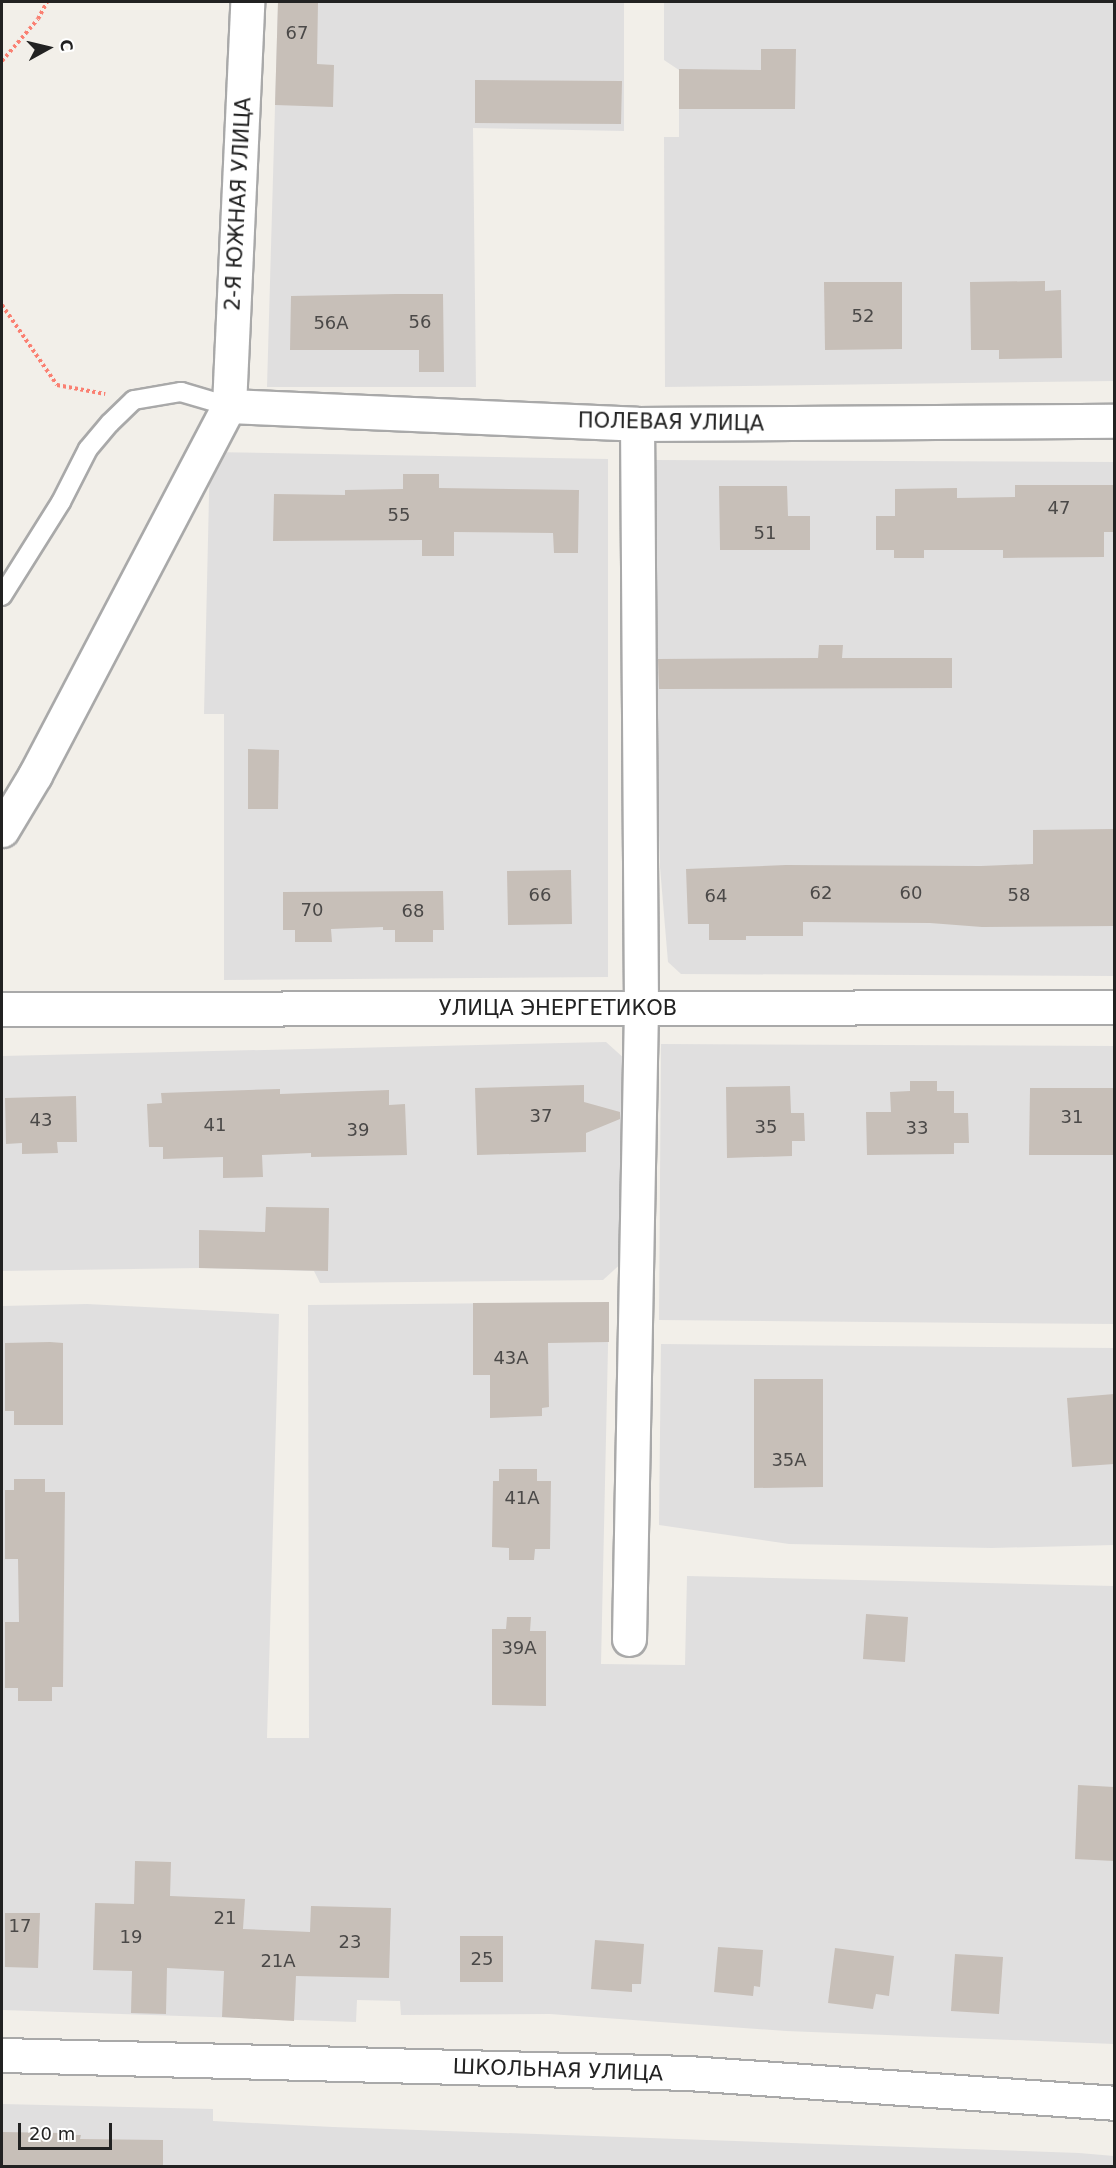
<!DOCTYPE html>
<meta charset="utf-8">
<style>
body{margin:0}
#map{position:relative;width:1116px;height:2168px;overflow:hidden;background:#f2efe9;font-family:"DejaVu Sans",sans-serif}
div>[style]{position:absolute}
.residential>*{inset:0;background:#e0dfdf}
.building>*{inset:0;background:#c7bfb8}
.path>*{height:4px;margin-top:-2px;transform-origin:0;background:repeating-linear-gradient(90deg,#fa8072 0 3px,transparent 0 6px)}
.roads{filter:drop-shadow(2px 0 #a9a9a9) drop-shadow(-2px 0 #a9a9a9) drop-shadow(0 2px #a9a9a9) drop-shadow(0 -2px #a9a9a9)}
.service>*{height:18px;margin:-9px;padding:0 9px;transform-origin:9px;border-radius:9px;background:#fff}
.minor>*{height:33px;margin:-16.5px;padding:0 16.5px;transform-origin:16.5px;border-radius:16.5px;background:#fff}
.tertiary>*{height:33px;margin:-16.5px;padding:0 16.5px;transform-origin:16.5px;border-radius:16.5px;background:#fff}
span{translate:-50% -50%;white-space:nowrap;text-align:center;line-height:1.15;-webkit-text-stroke:4.5px #fff;paint-order:stroke}
.number-label{font-size:18px;color:#4b4948}
.number-label span{-webkit-text-stroke-width:0}
.street-label{font-size:21px;color:#222}
.frame{position:absolute;inset:0;border:3px solid #222;pointer-events:none}
.north{position:absolute;left:18px;top:18px;width:60px;height:60px;-webkit-text-stroke:4px #fff;paint-order:stroke;rotate:82deg;font-size:16px;font-weight:700;line-height:24px;text-align:center;color:#222}
.north::after{content:'';display:block;margin:auto;width:21px;height:27px;background:#222;clip-path:polygon(50% 0,100% 100%,50% 72%,0 100%)}
.scale{position:absolute;left:18px;top:2123px;width:94px;height:27px;box-sizing:border-box;border:3px solid #222;border-top:0;padding-left:8px;font-size:18px;line-height:21px;white-space:nowrap;color:#222;-webkit-text-stroke:4px #fff;paint-order:stroke}
</style>
<div id="map">
<div class="residential">
<i style="clip-path:polygon(278px 2px,624px 2px,624px 131px,473px 128px,476px 387px,267px 387px)"></i>
<i style="clip-path:polygon(664px 2px,1114px 2px,1114px 381px,665px 387px,664px 137px,679px 137px,679px 70px,664px 60px)"></i>
<i style="clip-path:polygon(210px 452px,608px 459px,608px 977px,224px 980px,224px 714px,204px 714px)"></i>
<i style="clip-path:polygon(654px 460px,1114px 462px,1114px 976px,681px 974px,668px 962px,660px 867px,655px 692px)"></i>
<i style="clip-path:polygon(606px 1042px,626px 1060px,625px 1260px,603px 1280px,320px 1283px,314px 1271px,199px 1268px,2px 1271px,2px 1056px)"></i>
<i style="clip-path:polygon(661px 1044px,1114px 1046px,1114px 1324px,659px 1320px)"></i>
<i style="clip-path:polygon(609px 1302px,601px 1664px,685px 1665px,687px 1576px,1114px 1586px,1114px 2044px,786px 2031px,550px 2014px,401px 2015px,400px 2001px,357px 2000px,356px 2022px,2px 2010px,2px 1306px,87px 1304px,279px 1314px,267px 1738px,309px 1738px,308px 1305px)"></i>
<i style="clip-path:polygon(661px 1344px,1114px 1348px,1114px 1545px,992px 1548px,789px 1544px,659px 1525px)"></i>
<i style="clip-path:polygon(2px 2104px,213px 2109px,213px 2121px,333px 2127px,1079px 2153px,1114px 2156px,1114px 2166px,2px 2166px)"></i>
</div>
<div class="building">
<i style="clip-path:polygon(278px 2px,318px 2px,317px 64px,334px 65px,333px 107px,275px 105px)"></i>
<i style="clip-path:polygon(761px 49px,796px 49px,795px 109px,679px 109px,679px 69px,761px 70px)"></i>
<i style="clip-path:polygon(475px 80px,622px 81px,621px 124px,475px 123px)"></i>
<i style="clip-path:polygon(1045px 281px,1045px 291px,1061px 290px,1062px 358px,999px 359px,999px 350px,971px 350px,970px 282px)"></i>
<i style="clip-path:polygon(824px 282px,902px 282px,902px 349px,825px 350px)"></i>
<i style="clip-path:polygon(396px 294px,443px 294px,444px 372px,419px 372px,419px 350px,290px 350px,291px 296px)"></i>
<i style="clip-path:polygon(403px 474px,439px 474px,439px 488px,579px 490px,578px 553px,554px 553px,553px 533px,454px 532px,454px 556px,422px 556px,422px 540px,273px 541px,274px 494px,345px 495px,345px 490px,403px 489px)"></i>
<i style="clip-path:polygon(1015px 485px,1114px 485px,1114px 532px,1104px 532px,1104px 557px,1003px 558px,1003px 550px,924px 550px,924px 558px,894px 558px,894px 550px,876px 550px,876px 516px,895px 516px,895px 489px,957px 488px,957px 498px,1015px 497px)"></i>
<i style="clip-path:polygon(719px 486px,787px 486px,788px 516px,810px 516px,810px 550px,720px 550px)"></i>
<i style="clip-path:polygon(819px 645px,843px 645px,842px 658px,952px 658px,952px 688px,659px 689px,658px 659px,818px 658px)"></i>
<i style="clip-path:polygon(248px 749px,279px 750px,278px 809px,248px 809px)"></i>
<i style="clip-path:polygon(1114px 829px,1114px 926px,982px 927px,930px 923px,803px 922px,803px 936px,746px 936px,746px 940px,709px 940px,709px 924px,688px 924px,686px 869px,786px 865px,981px 866px,1033px 864px,1033px 830px)"></i>
<i style="clip-path:polygon(571px 870px,572px 924px,508px 925px,507px 871px)"></i>
<i style="clip-path:polygon(443px 891px,444px 930px,433px 930px,433px 942px,395px 942px,395px 930px,383px 930px,383px 927px,331px 929px,332px 942px,295px 942px,295px 930px,283px 930px,283px 892px)"></i>
<i style="clip-path:polygon(910px 1081px,937px 1081px,937px 1091px,954px 1091px,954px 1113px,968px 1113px,969px 1143px,954px 1143px,954px 1154px,867px 1155px,866px 1112px,891px 1112px,890px 1092px,910px 1091px)"></i>
<i style="clip-path:polygon(584px 1085px,584px 1102px,620px 1112px,620px 1119px,586px 1133px,586px 1152px,477px 1155px,475px 1088px)"></i>
<i style="clip-path:polygon(790px 1086px,791px 1113px,804px 1113px,805px 1141px,792px 1141px,792px 1156px,727px 1158px,726px 1087px)"></i>
<i style="clip-path:polygon(1030px 1088px,1114px 1088px,1113px 1155px,1029px 1155px)"></i>
<i style="clip-path:polygon(280px 1089px,280px 1094px,389px 1090px,389px 1105px,405px 1104px,407px 1155px,311px 1157px,311px 1153px,262px 1155px,263px 1177px,223px 1178px,223px 1157px,163px 1159px,163px 1147px,149px 1147px,147px 1104px,162px 1103px,161px 1093px)"></i>
<i style="clip-path:polygon(76px 1096px,77px 1142px,57px 1142px,58px 1153px,22px 1154px,22px 1143px,6px 1144px,5px 1098px)"></i>
<i style="clip-path:polygon(266px 1207px,329px 1208px,328px 1271px,199px 1268px,199px 1230px,265px 1232px)"></i>
<i style="clip-path:polygon(609px 1302px,609px 1342px,548px 1343px,549px 1407px,542px 1408px,542px 1416px,490px 1418px,490px 1375px,473px 1375px,473px 1303px)"></i>
<i style="clip-path:polygon(50px 1342px,63px 1343px,63px 1425px,14px 1425px,14px 1411px,5px 1411px,5px 1343px)"></i>
<i style="clip-path:polygon(754px 1379px,823px 1379px,823px 1487px,754px 1488px)"></i>
<i style="clip-path:polygon(1114px 1394px,1114px 1464px,1072px 1467px,1067px 1398px)"></i>
<i style="clip-path:polygon(499px 1469px,537px 1469px,537px 1481px,551px 1481px,550px 1549px,535px 1549px,534px 1560px,509px 1560px,509px 1548px,492px 1547px,493px 1481px,499px 1481px)"></i>
<i style="clip-path:polygon(14px 1479px,45px 1479px,45px 1492px,65px 1492px,63px 1687px,52px 1687px,52px 1701px,18px 1701px,18px 1688px,5px 1688px,5px 1622px,19px 1622px,18px 1559px,5px 1559px,5px 1490px,14px 1490px)"></i>
<i style="clip-path:polygon(866px 1614px,908px 1617px,905px 1662px,863px 1659px)"></i>
<i style="clip-path:polygon(507px 1617px,531px 1617px,530px 1631px,546px 1631px,546px 1706px,492px 1705px,492px 1629px,506px 1629px)"></i>
<i style="clip-path:polygon(1078px 1785px,1114px 1787px,1114px 1861px,1075px 1859px)"></i>
<i style="clip-path:polygon(135px 1861px,171px 1862px,170px 1896px,245px 1899px,243px 1929px,310px 1932px,311px 1906px,391px 1908px,389px 1978px,296px 1976px,294px 2021px,222px 2017px,224px 1971px,167px 1968px,166px 2014px,131px 2013px,132px 1971px,93px 1970px,95px 1903px,134px 1904px)"></i>
<i style="clip-path:polygon(5px 1913px,40px 1913px,38px 1968px,5px 1967px)"></i>
<i style="clip-path:polygon(460px 1936px,503px 1936px,503px 1982px,460px 1982px)"></i>
<i style="clip-path:polygon(595px 1940px,644px 1944px,641px 1984px,632px 1984px,632px 1992px,591px 1989px)"></i>
<i style="clip-path:polygon(718px 1947px,763px 1950px,760px 1987px,754px 1986px,753px 1996px,714px 1992px)"></i>
<i style="clip-path:polygon(835px 1948px,894px 1956px,889px 1996px,876px 1994px,873px 2009px,828px 2003px)"></i>
<i style="clip-path:polygon(955px 1954px,1003px 1957px,999px 2014px,951px 2011px)"></i>
<i style="clip-path:polygon(2px 2132px,64px 2133px,64px 2135px,81px 2135px,80px 2139px,163px 2140px,163px 2166px,2px 2166px)"></i>
</div>
<div class="path">
<i style="left:2px;top:61px;width:55px;rotate:-49.4deg"></i>
<i style="left:38px;top:19px;width:19px;rotate:-62deg"></i>
<i style="left:2px;top:305px;width:97px;rotate:55.5deg"></i>
<i style="left:57px;top:385px;width:49px;rotate:10.6deg"></i>
</div>
<div class="roads">
<div class="service">
<i style="left:2px;top:596px;width:111px;rotate:-57.9deg"></i>
<i style="left:61px;top:502px;width:59px;rotate:-63deg"></i>
<i style="left:88px;top:449px;width:34px;rotate:-50deg"></i>
<i style="left:110px;top:423px;width:33px;rotate:-44deg"></i>
<i style="left:134px;top:400px;width:48px;rotate:-9.7deg"></i>
<i style="left:181px;top:392px;width:50px;rotate:16.3deg"></i>
</div>
<div class="minor">
<i style="left:229px;top:406px;width:408px;rotate:2.5deg"></i>
<i style="left:637px;top:424px;width:477px;rotate:-0.4deg"></i>
<i style="left:2px;top:830px;width:64px;rotate:-59deg"></i>
<i style="left:35px;top:775px;width:417px;rotate:-62.3deg"></i>
<i style="left:229px;top:406px;width:404px;rotate:-87.4deg"></i>
<i style="left:629px;top:1639px;width:632px;rotate:-88.91deg"></i>
<i style="left:641px;top:1007px;width:583px;rotate:-90.39deg"></i>
<i style="left:2px;top:2055px;width:686px;rotate:1.5deg"></i>
<i style="left:688px;top:2073px;width:427px;rotate:4deg"></i>
</div>
<div class="tertiary">
<i style="left:2px;top:1009px;width:1112px;rotate:-0.1deg"></i>
</div>
</div>
<div class="number-label">
<span style="left:297px;top:33px">67</span>
<span style="left:863px;top:316px">52</span>
<span style="left:420px;top:322px">56</span>
<span style="left:331px;top:323px">56А</span>
<span style="left:1059px;top:508px">47</span>
<span style="left:399px;top:515px">55</span>
<span style="left:765px;top:533px">51</span>
<span style="left:821px;top:893px">62</span>
<span style="left:911px;top:893px">60</span>
<span style="left:540px;top:895px">66</span>
<span style="left:1019px;top:895px">58</span>
<span style="left:716px;top:896px">64</span>
<span style="left:312px;top:910px">70</span>
<span style="left:413px;top:911px">68</span>
<span style="left:541px;top:1116px">37</span>
<span style="left:1072px;top:1117px">31</span>
<span style="left:41px;top:1120px">43</span>
<span style="left:215px;top:1125px">41</span>
<span style="left:766px;top:1127px">35</span>
<span style="left:917px;top:1128px">33</span>
<span style="left:358px;top:1130px">39</span>
<span style="left:511px;top:1358px">43А</span>
<span style="left:789px;top:1460px">35А</span>
<span style="left:522px;top:1498px">41А</span>
<span style="left:519px;top:1648px">39А</span>
<span style="left:225px;top:1918px">21</span>
<span style="left:20px;top:1926px">17</span>
<span style="left:131px;top:1937px">19</span>
<span style="left:350px;top:1942px">23</span>
<span style="left:482px;top:1959px">25</span>
<span style="left:278px;top:1961px">21А</span>
</div>
<div class="street-label">
<span style="left:238px;top:204px;rotate:-87deg">2-Я ЮЖНАЯ УЛИЦА</span>
<span style="left:671px;top:422px;rotate:1deg">ПОЛЕВАЯ УЛИЦА</span>
<span style="left:558px;top:1008px">УЛИЦА ЭНЕРГЕТИКОВ</span>
<span style="left:558px;top:2070px;rotate:2deg">ШКОЛЬНАЯ УЛИЦА</span>
</div>
<div class="frame"></div>
<div class="north">С</div>
<div class="scale">20 m</div>
</div>
